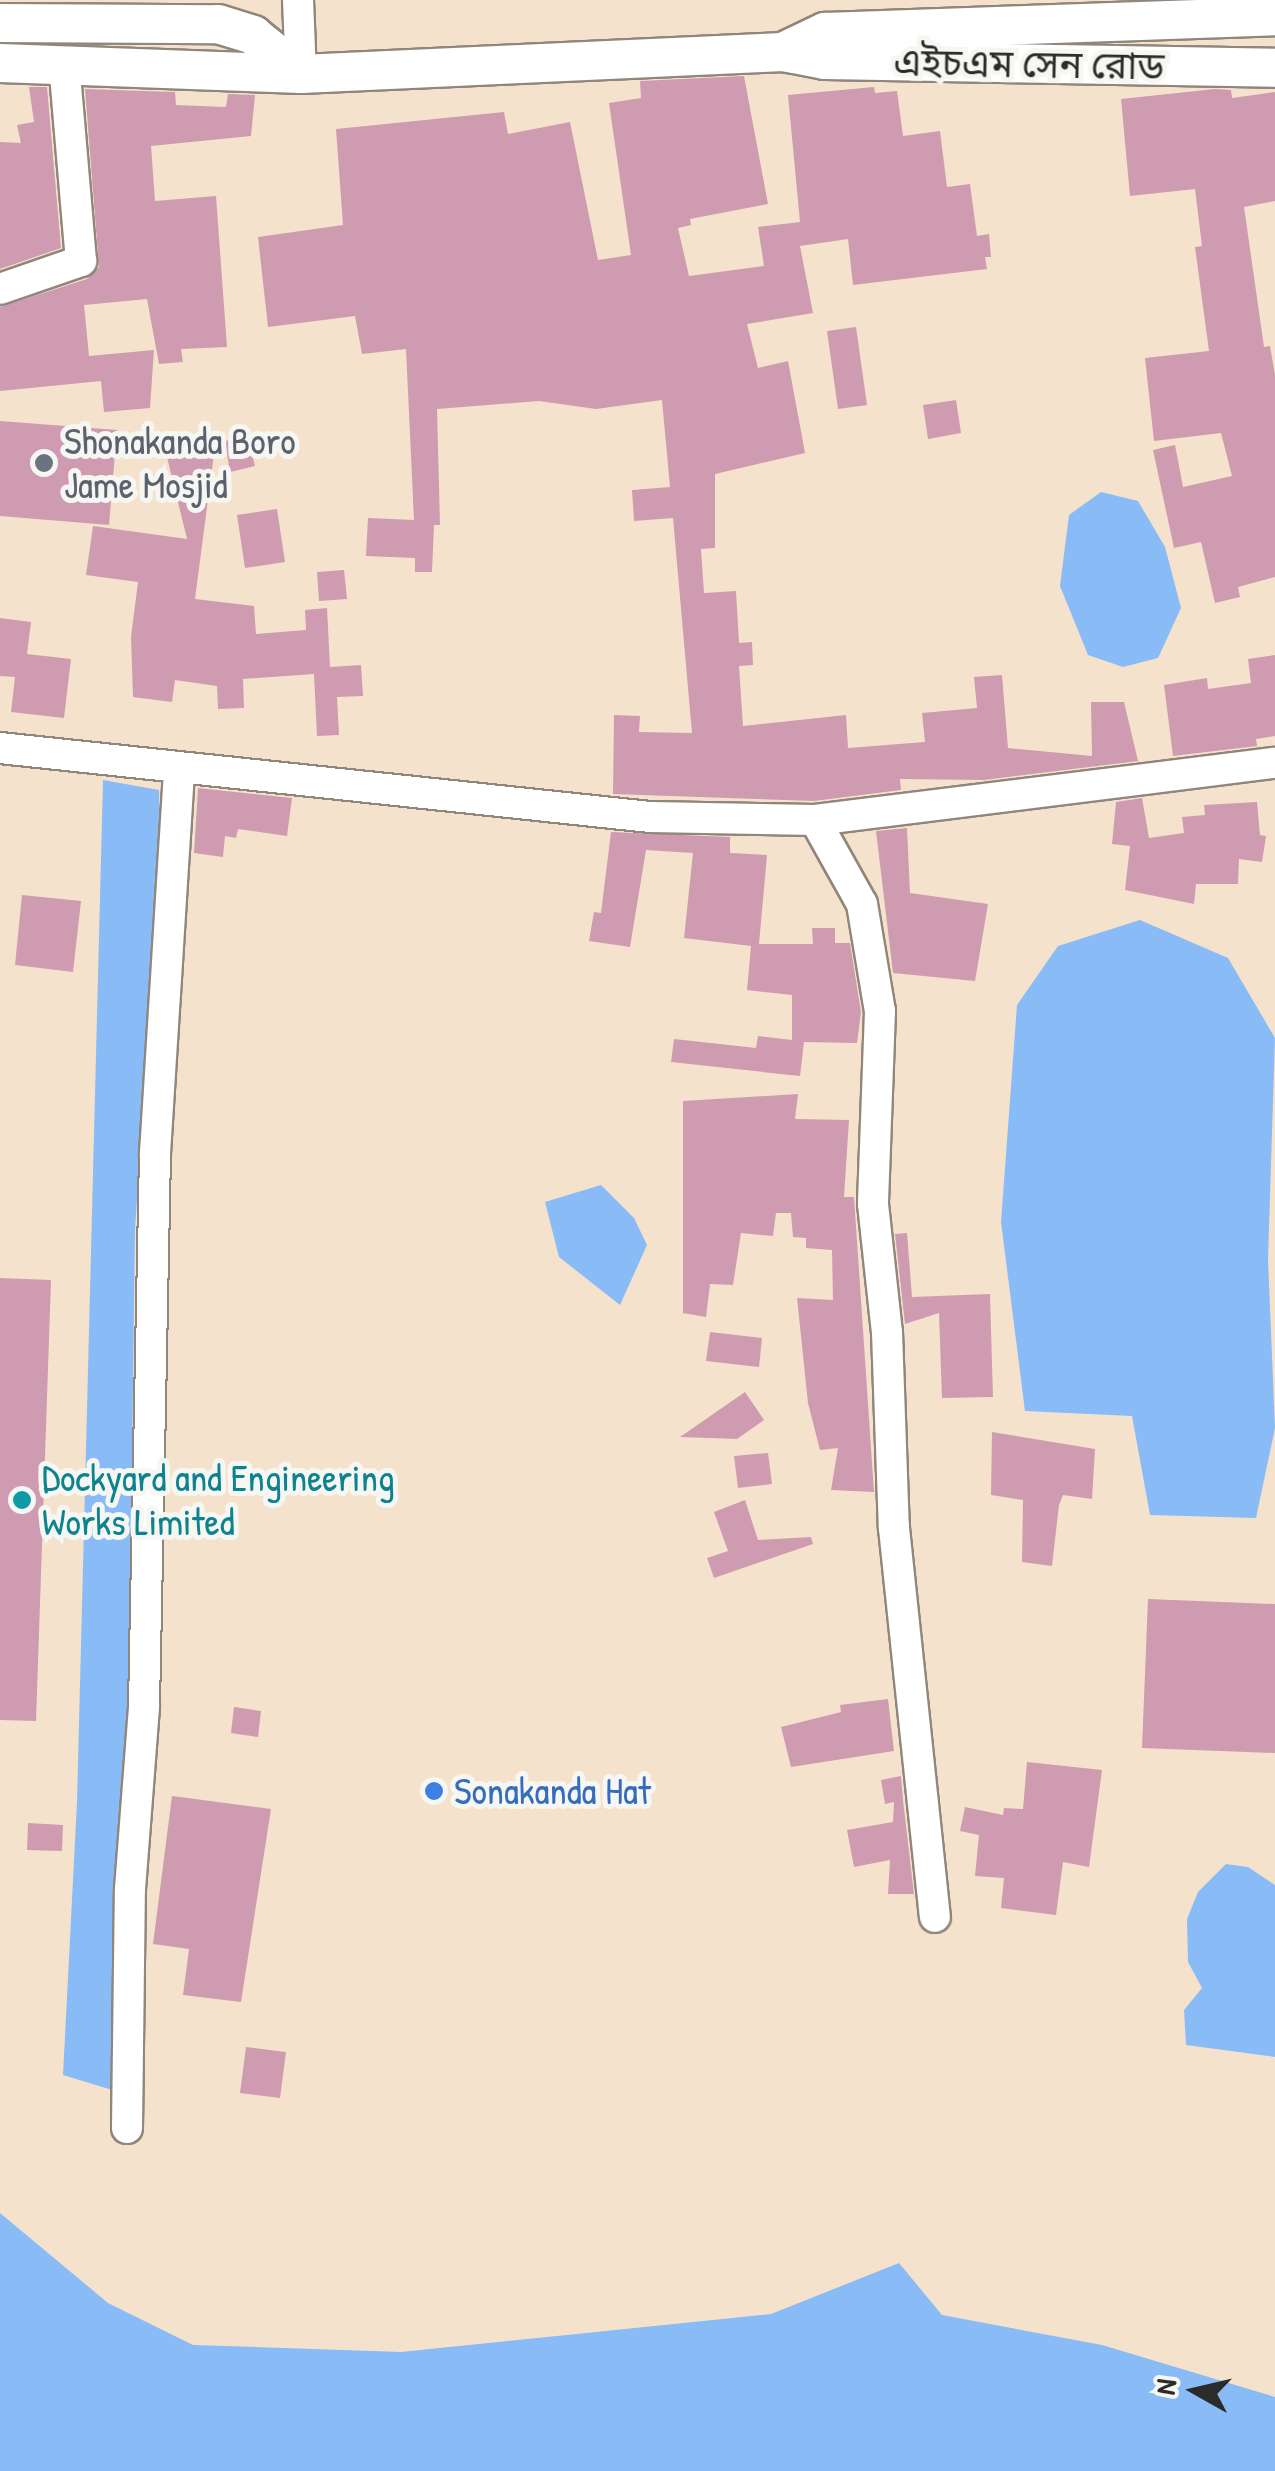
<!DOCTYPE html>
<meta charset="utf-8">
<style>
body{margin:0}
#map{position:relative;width:1275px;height:2471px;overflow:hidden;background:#f5e2cc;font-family:"Patrick Hand","Noto Sans Bengali",sans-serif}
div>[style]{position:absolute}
.water>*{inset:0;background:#89bbf6}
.building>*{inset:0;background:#cf9bb1}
.roads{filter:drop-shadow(2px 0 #90867c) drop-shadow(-2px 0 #90867c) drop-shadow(0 2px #90867c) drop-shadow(0 -2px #90867c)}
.minor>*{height:30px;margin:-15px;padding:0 15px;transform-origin:15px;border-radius:15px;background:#fff}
.major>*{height:38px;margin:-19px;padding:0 19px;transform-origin:19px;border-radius:19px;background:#fff}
.dots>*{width:28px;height:28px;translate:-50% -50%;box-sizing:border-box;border:5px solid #f6f6f2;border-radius:50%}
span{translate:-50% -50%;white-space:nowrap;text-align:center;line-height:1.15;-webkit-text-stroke:10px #f6f6f2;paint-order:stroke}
.street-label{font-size:38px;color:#2b2b2b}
.worship-label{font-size:38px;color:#5b616d}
.left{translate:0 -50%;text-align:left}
.culture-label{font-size:38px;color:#0d838f}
.shop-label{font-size:38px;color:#366cbe}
.north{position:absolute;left:1145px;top:2341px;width:100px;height:100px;-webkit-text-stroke:8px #f6f6f2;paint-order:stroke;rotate:278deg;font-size:28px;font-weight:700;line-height:40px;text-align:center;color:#2b2b2b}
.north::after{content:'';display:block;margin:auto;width:35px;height:45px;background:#2b2b2b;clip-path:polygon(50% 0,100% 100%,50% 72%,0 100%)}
</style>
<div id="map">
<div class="water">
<i style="clip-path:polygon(1101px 492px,1138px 501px,1165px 547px,1181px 608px,1158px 658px,1123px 667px,1088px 655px,1060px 586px,1069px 515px)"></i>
<i style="clip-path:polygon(103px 780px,159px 790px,160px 827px,135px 1231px,129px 1693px,117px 1892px,119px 2092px,63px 2075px,77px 1802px)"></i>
<i style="clip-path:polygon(1140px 920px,1228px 958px,1275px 1038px,1268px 1259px,1275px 1428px,1256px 1518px,1150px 1515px,1132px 1416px,1025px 1411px,1001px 1222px,1017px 1005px,1058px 946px)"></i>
<i style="clip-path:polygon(601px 1185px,634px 1218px,647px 1245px,620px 1305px,559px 1257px,545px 1202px)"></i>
<i style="clip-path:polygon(1226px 1864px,1248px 1867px,1275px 1885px,1275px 2057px,1186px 2045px,1184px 2010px,1202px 1988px,1188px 1962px,1187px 1919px,1198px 1892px)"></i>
<i style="clip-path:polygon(0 2213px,108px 2303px,193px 2345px,401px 2352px,771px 2314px,899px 2263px,942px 2315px,1102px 2345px,1275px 2397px,1275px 2471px,0 2471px)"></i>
</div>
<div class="building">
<i style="clip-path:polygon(744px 76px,768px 204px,690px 219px,691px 225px,678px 228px,689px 276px,764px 266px,758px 227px,800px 222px,788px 95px,874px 87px,875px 93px,897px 91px,903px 136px,940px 131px,947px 187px,970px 184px,977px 236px,989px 234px,991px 257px,985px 257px,987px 269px,853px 285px,848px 239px,800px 246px,813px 313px,747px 324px,758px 368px,788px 361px,805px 453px,715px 474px,715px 548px,701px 549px,704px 593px,736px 591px,739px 643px,752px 642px,753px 665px,739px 666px,743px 726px,846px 715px,848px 748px,925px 742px,922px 713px,977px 708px,974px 677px,1002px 675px,1008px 748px,1092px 756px,1091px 702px,1124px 702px,1138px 761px,984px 780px,900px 779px,901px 790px,814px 801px,613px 794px,614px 715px,640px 716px,639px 732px,692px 733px,673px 518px,634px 521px,632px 490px,670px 487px,662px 400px,596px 409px,539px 401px,437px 409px,440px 525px,434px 525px,432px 572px,415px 572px,415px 558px,366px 556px,368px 518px,414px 520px,406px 349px,362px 354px,355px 316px,268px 327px,258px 237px,343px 225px,336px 129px,504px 112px,508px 134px,570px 122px,598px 260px,631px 255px,609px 103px,641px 98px,640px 81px)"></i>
<i style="clip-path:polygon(29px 87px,47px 87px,61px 248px,0 269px,0 142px,21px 143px,17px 125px,34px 122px)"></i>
<i style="clip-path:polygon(85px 89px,175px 92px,176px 105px,226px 107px,228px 94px,255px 95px,251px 136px,151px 146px,155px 201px,216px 196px,227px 347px,181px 349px,183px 362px,159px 364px,147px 299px,84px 305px,89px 356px,154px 350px,150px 408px,104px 412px,101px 381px,0 391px,0 307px,87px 279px,99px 267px)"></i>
<i style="clip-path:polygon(1215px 89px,1231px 90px,1232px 98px,1275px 92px,1275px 201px,1244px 207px,1264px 347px,1270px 346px,1275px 375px,1275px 577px,1238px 587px,1240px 597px,1215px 603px,1201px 542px,1174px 548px,1153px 450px,1175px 445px,1183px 487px,1232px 476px,1221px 433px,1154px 441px,1145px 358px,1209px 351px,1195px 247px,1202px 246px,1195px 189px,1130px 196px,1121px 99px)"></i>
<i style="clip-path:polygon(856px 327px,867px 405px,838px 409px,827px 331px)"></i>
<i style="clip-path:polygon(956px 400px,961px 433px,928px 439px,923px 405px)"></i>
<i style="clip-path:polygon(0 421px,117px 430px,109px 525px,0 516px)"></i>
<i style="clip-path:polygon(247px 435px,255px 466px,230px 472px,225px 441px)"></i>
<i style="clip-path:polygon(215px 446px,195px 599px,254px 606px,256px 634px,306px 630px,305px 610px,327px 608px,330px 667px,361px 665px,363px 696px,337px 697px,339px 735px,317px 736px,314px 674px,243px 679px,244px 708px,218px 709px,217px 686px,175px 680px,172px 702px,133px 697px,131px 637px,138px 582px,86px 575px,93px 526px,187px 539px,167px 457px)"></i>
<i style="clip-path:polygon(277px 509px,285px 562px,245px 568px,237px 515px)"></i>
<i style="clip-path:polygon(344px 570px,347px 599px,319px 601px,317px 572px)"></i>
<i style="clip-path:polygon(0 618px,31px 622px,27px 654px,71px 659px,64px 718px,11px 712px,15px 677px,0 676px)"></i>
<i style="clip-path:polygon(1275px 655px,1275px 736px,1256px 739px,1257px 746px,1173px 756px,1164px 685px,1207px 678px,1208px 689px,1251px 683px,1248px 659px)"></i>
<i style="clip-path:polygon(198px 788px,292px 798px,287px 836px,238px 829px,236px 838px,225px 836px,223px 857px,194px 853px)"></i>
<i style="clip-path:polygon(1142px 798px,1149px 838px,1184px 833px,1182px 817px,1205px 815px,1204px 805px,1257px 802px,1260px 835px,1266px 836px,1262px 862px,1239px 859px,1238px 884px,1196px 884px,1194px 904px,1125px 890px,1130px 846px,1112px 844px,1116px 802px)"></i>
<i style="clip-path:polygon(907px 828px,910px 893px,988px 904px,975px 981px,893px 973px,876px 831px)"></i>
<i style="clip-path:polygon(611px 832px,730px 837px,730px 853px,767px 855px,759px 944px,813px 944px,812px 928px,835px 928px,835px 943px,850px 943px,861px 1012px,857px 1043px,804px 1042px,800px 1076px,671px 1062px,674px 1039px,756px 1048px,758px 1036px,792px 1040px,792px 995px,747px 990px,751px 946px,684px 938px,693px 853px,646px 850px,630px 947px,589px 941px,594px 912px,601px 913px)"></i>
<i style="clip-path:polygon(22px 895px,81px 901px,73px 972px,15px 965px)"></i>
<i style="clip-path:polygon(798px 1094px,795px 1119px,849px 1120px,844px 1197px,854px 1197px,874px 1492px,831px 1490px,838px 1448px,820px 1450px,808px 1403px,797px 1298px,833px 1300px,832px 1250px,806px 1248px,806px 1238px,793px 1237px,791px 1213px,776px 1213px,773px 1236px,741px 1233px,733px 1285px,710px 1284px,706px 1317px,683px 1313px,683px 1101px)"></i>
<i style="clip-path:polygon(907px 1233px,912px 1297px,990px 1294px,993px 1397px,942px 1398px,939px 1313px,905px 1324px,895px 1234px)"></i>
<i style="clip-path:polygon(0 1278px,51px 1280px,36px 1721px,0 1720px)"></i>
<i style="clip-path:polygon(710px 1332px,762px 1338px,759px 1367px,706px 1361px)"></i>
<i style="clip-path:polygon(745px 1392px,764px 1420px,737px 1439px,680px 1437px)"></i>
<i style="clip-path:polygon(992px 1432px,1095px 1449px,1092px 1499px,1063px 1495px,1059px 1505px,1052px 1566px,1022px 1562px,1023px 1500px,991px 1495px)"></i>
<i style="clip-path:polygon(768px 1453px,772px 1484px,738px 1488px,734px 1456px)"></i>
<i style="clip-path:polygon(745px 1500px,758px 1540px,811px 1537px,813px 1544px,714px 1578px,707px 1558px,728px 1551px,714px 1512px)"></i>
<i style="clip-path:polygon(1148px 1599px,1275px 1604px,1275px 1753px,1142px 1748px)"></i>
<i style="clip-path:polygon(888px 1699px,894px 1751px,791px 1767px,781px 1727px,841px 1712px,840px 1705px)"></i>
<i style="clip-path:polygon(234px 1707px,261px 1711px,258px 1737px,231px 1733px)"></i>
<i style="clip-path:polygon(1027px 1762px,1102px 1770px,1089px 1867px,1063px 1862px,1056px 1915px,1001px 1908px,1004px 1878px,975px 1876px,979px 1835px,960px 1831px,965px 1807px,1003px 1815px,1004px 1808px,1023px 1809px)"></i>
<i style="clip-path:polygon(901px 1776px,903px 1800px,914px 1894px,888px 1894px,890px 1860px,854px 1867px,847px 1830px,893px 1822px,894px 1802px,885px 1804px,881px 1780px)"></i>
<i style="clip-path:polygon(172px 1796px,271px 1809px,241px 2002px,183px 1995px,189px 1949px,153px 1944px)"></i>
<i style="clip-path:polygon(28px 1823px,63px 1825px,62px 1851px,27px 1850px)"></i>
<i style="clip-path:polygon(246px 2047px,286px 2052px,280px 2098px,240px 2093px)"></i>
</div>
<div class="roads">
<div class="minor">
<i style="left:298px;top:0;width:74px;rotate:87.7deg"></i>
<i style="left:0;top:289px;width:86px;rotate:-19.1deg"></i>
<i style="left:81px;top:261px;width:198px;rotate:-94.9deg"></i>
<i style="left:0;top:748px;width:654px;rotate:6.06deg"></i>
<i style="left:650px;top:817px;width:165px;rotate:1deg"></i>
<i style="left:815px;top:820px;width:464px;rotate:-7.1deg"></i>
<i style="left:815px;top:820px;width:96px;rotate:60.8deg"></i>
<i style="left:862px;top:904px;width:109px;rotate:80.5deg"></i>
<i style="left:880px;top:1011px;width:193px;rotate:92.1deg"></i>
<i style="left:873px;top:1204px;width:129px;rotate:83.8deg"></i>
<i style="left:887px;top:1332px;width:196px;rotate:88deg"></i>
<i style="left:894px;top:1528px;width:391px;rotate:84deg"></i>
<i style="left:127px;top:2128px;width:239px;rotate:-89.3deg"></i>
<i style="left:130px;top:1889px;width:184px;rotate:-85.6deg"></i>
<i style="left:144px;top:1706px;width:553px;rotate:-88.86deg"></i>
<i style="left:155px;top:1153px;width:384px;rotate:-86.4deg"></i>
</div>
<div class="major">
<i style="left:0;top:23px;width:218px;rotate:0.3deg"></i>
<i style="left:218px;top:24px;width:37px;rotate:17deg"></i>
<i style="left:253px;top:35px;width:62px;rotate:39.1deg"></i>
<i style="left:783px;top:52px;width:47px;rotate:-25.5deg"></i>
<i style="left:825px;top:32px;width:450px;rotate:-2deg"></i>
<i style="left:0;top:63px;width:301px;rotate:2.1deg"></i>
<i style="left:301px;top:74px;width:483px;rotate:-2.6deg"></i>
<i style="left:783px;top:52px;width:43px;rotate:10.8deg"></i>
<i style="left:825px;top:60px;width:450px;rotate:1deg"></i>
</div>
</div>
<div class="dots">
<i style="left:44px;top:463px;background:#6b7280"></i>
<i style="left:22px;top:1500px;background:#0f9aa8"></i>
<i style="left:434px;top:1791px;background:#3f7fe0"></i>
</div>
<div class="street-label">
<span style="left:1029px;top:64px;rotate:1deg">এইচএম সেন রোড</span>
</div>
<div class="worship-label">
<span class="left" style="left:64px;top:463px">Shonakanda Boro<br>Jame Mosjid</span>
</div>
<div class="culture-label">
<span class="left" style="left:42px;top:1500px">Dockyard and Engineering<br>Works Limited</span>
</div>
<div class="shop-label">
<span class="left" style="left:454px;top:1791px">Sonakanda Hat</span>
</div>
<div class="north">N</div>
</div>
